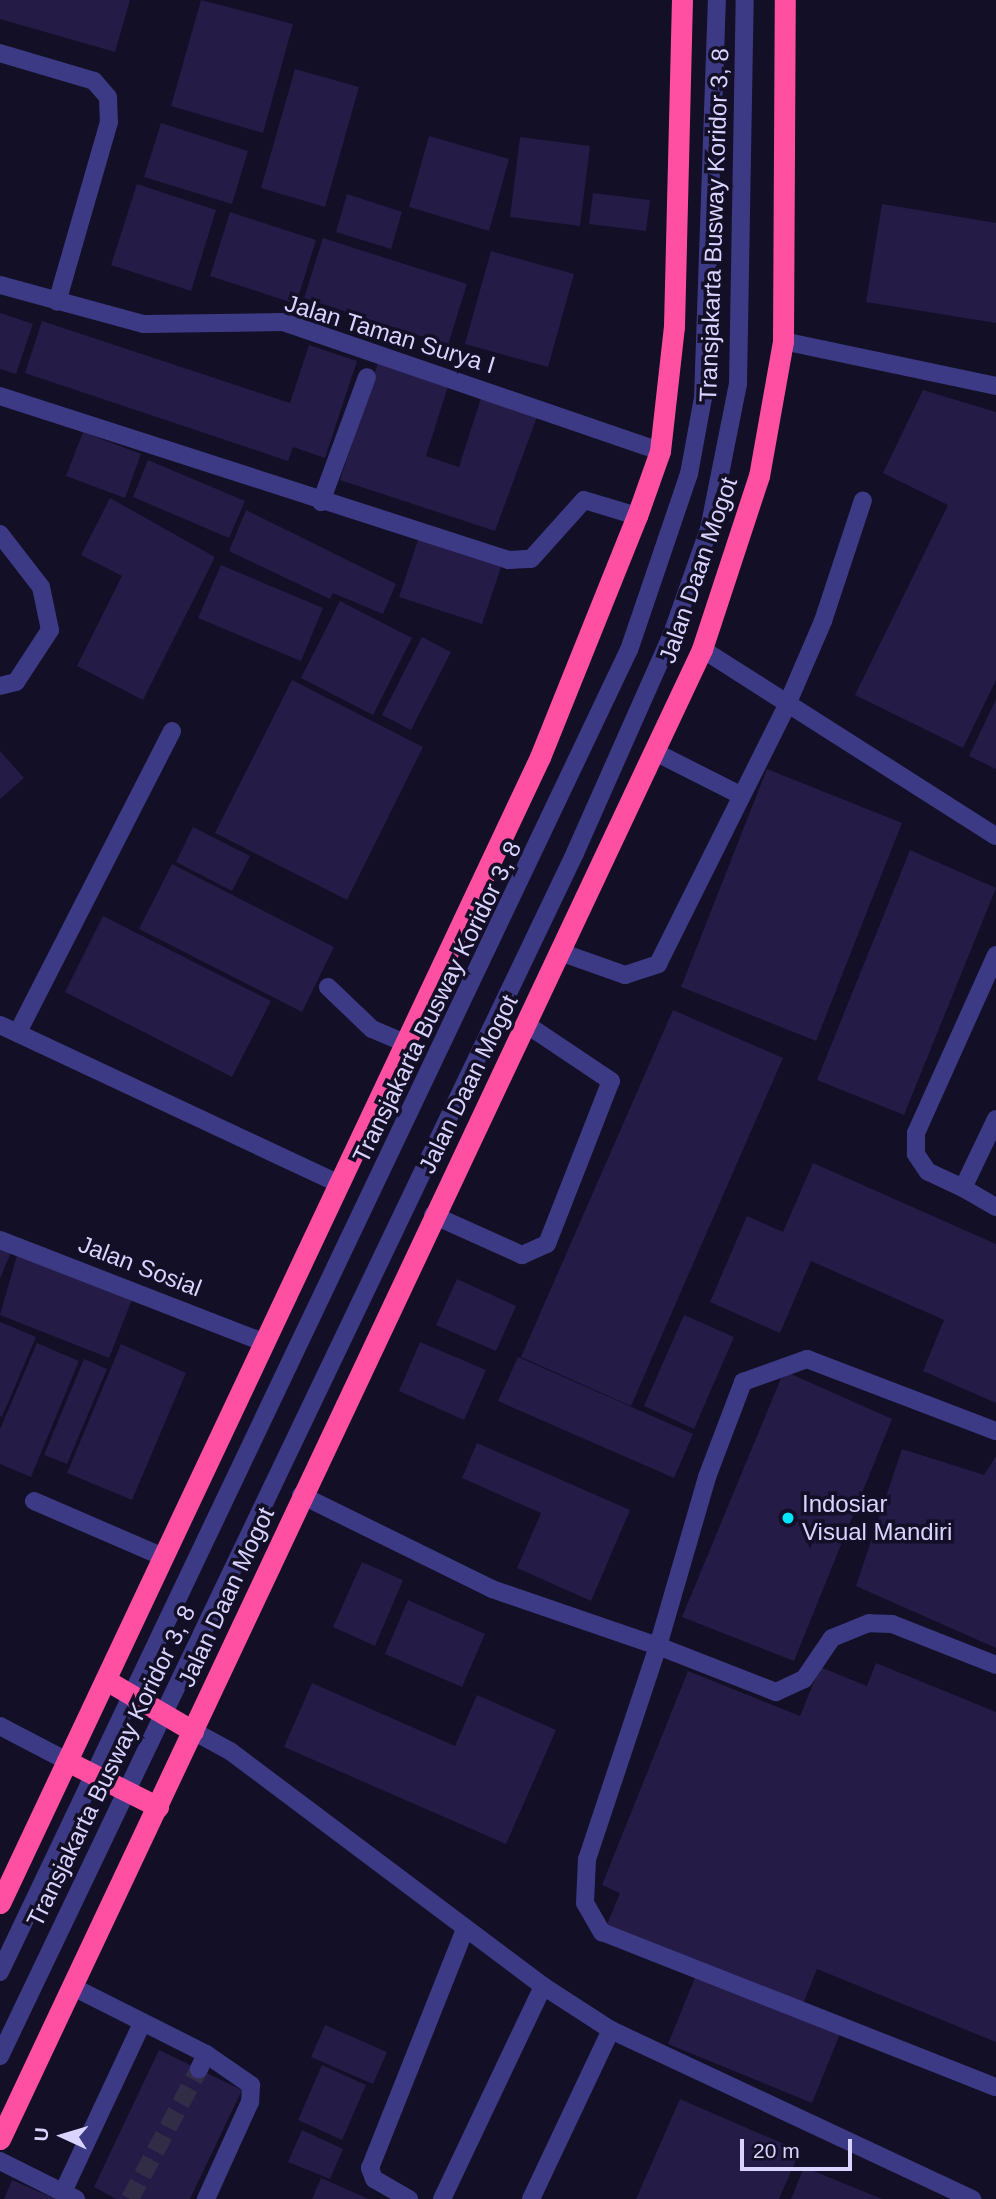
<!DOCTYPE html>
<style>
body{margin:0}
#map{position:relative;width:996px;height:2199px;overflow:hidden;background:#130f26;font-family:Arial,sans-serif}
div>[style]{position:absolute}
.building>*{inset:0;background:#241b47}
.minor-tunnel>*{height:18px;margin-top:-9px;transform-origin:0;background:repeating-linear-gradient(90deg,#312d47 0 18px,transparent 0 27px)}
.minor>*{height:18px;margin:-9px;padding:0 9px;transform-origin:9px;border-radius:9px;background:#3d3a85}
.highway>*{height:21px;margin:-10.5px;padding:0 10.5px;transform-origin:10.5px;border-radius:10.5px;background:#ff4fa3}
.dots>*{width:19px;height:19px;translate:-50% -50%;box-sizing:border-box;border:4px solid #130f26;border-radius:50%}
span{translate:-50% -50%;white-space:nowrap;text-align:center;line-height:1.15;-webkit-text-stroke:7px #130f26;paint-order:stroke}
.street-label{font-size:24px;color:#d9d4ff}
.poi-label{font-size:24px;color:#d9d4ff}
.left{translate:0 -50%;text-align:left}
.north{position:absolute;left:28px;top:2101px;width:70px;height:70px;-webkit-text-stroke:5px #130f26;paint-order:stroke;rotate:274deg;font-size:19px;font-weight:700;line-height:28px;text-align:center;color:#d9d4ff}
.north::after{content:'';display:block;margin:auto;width:24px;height:32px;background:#d9d4ff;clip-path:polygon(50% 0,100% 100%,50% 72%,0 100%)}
.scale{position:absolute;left:740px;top:2139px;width:112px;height:32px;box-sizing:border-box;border:4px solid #d9d4ff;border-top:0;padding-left:9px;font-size:21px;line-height:24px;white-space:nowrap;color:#d9d4ff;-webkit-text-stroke:5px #130f26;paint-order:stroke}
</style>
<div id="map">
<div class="building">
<i style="clip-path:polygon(0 0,130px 0,115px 52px,0 19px)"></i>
<i style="clip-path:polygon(201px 0,293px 24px,263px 133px,171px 106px)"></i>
<i style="clip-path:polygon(295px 69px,359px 87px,325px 207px,261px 188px)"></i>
<i style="clip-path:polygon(161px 123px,248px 151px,232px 204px,144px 177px)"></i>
<i style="clip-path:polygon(429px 136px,509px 159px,489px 231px,409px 207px)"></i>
<i style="clip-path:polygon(520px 137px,590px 146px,580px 226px,510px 217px)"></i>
<i style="clip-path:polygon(137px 184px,216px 210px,191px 291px,111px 265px)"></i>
<i style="clip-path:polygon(593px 193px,650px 200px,646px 231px,589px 224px)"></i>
<i style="clip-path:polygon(347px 194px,402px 212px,391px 249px,336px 232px)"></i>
<i style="clip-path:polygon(882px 204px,996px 223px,996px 323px,866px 302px)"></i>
<i style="clip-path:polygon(230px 212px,316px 240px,296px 304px,210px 276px)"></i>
<i style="clip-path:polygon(323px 238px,467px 284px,448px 345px,304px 298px)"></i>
<i style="clip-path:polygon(491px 251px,574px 274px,548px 367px,465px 344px)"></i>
<i style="clip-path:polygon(0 313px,33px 324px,16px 374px,0 369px)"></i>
<i style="clip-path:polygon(42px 321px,290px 403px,309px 345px,357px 361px,325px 458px,293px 447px,288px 461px,25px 373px)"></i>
<i style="clip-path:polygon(379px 359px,449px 383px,426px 456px,459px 467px,482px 395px,538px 414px,495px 531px,340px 480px)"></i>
<i style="clip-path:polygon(923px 390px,996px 412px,996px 680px,963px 748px,855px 695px,948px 505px,883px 473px)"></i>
<i style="clip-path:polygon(83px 432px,141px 454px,125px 498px,66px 476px)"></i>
<i style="clip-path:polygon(148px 460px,245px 501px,229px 538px,133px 497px)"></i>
<i style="clip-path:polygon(110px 498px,215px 557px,143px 700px,77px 666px,122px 576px,81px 555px)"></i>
<i style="clip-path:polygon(246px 510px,396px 584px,383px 614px,333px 593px,330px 599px,229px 551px)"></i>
<i style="clip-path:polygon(418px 540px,501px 567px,482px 624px,399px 597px)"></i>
<i style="clip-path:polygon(221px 565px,323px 608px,301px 661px,198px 618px)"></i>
<i style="clip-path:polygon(340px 601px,412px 638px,373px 715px,301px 678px)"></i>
<i style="clip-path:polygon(422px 637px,451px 652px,411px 730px,382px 715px)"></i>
<i style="clip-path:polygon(292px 680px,423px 747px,347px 900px,215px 833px)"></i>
<i style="clip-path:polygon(996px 699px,996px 769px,969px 756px)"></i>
<i style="clip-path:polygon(0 751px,24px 778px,0 799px)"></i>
<i style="clip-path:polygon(767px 769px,902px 823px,816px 1041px,681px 987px)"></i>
<i style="clip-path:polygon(193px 827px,250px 856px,232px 891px,176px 862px)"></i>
<i style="clip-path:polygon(910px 850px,996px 888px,904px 1115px,817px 1080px)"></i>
<i style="clip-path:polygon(172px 864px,334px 947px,302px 1012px,139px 929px)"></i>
<i style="clip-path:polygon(103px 916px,271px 1001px,232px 1077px,65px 992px)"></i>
<i style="clip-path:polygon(673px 1010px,783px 1058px,631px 1406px,521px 1357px)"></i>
<i style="clip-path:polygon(813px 1163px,996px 1244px,996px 1403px,923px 1371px,944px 1320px,811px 1261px,780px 1333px,710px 1302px,747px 1216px,783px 1232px)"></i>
<i style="clip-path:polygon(0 1248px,11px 1252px,0 1279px)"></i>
<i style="clip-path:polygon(18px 1252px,133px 1297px,109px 1358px,0 1315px)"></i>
<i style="clip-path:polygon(457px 1279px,516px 1306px,496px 1351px,436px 1325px)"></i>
<i style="clip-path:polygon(684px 1315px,734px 1337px,694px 1429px,644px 1406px)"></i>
<i style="clip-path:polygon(0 1322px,36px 1337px,2px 1417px,0 1416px)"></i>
<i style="clip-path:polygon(420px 1342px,486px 1370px,464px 1420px,399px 1391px)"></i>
<i style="clip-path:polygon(37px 1343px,79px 1361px,31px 1477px,0 1464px,0 1429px)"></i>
<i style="clip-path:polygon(121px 1344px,186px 1373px,132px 1500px,67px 1473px)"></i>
<i style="clip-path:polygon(518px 1357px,693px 1434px,674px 1478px,498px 1401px)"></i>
<i style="clip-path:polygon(84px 1359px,107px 1369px,67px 1464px,44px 1455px)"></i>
<i style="clip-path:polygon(784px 1371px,892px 1419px,794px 1661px,682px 1617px)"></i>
<i style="clip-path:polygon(477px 1443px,630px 1510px,591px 1601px,517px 1568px,541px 1513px,462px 1478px)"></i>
<i style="clip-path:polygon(902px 1449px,984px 1475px,996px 1456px,996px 1648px,856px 1586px)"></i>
<i style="clip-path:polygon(362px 1562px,403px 1580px,375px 1646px,333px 1627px)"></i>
<i style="clip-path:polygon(408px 1600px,485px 1634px,462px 1687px,385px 1654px)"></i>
<i style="clip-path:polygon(876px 1663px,996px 1712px,996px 2042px,817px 1969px,801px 2009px,605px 1929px,620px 1893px,602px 1885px,688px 1671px,800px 1716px,820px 1667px,867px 1686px)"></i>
<i style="clip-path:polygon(312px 1683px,455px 1746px,477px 1695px,556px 1730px,506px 1844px,284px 1747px)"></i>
<i style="clip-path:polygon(698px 1970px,842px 2029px,812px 2103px,668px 2044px)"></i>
<i style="clip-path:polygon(325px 2025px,387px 2052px,373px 2084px,311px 2057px)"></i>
<i style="clip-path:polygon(159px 2050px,242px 2090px,190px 2199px,116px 2199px,94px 2187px)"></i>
<i style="clip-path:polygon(322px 2065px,366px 2085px,342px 2140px,298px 2120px)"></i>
<i style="clip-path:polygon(680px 2099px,800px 2151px,779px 2199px,636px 2199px)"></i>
<i style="clip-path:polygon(302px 2130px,343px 2149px,330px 2179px,288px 2162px)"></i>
<i style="clip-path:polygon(804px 2167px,882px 2199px,791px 2199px)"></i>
<i style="clip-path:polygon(321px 2178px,369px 2199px,312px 2199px)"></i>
<i style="clip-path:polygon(12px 2180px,56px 2199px,4px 2199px)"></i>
</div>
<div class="minor-tunnel">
<i style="left:130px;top:2199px;width:147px;rotate:-62deg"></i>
</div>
<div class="minor">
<i style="left:0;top:53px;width:98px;rotate:16.6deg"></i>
<i style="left:94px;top:81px;width:21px;rotate:49deg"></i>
<i style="left:108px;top:97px;width:25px;rotate:88deg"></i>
<i style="left:109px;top:122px;width:187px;rotate:106.1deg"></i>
<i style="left:0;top:285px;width:149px;rotate:15.2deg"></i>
<i style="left:144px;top:324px;width:139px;rotate:-0.8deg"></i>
<i style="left:283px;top:322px;width:398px;rotate:18.9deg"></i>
<i style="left:783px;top:341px;width:218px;rotate:11.9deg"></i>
<i style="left:0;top:396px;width:535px;rotate:17.86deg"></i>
<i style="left:509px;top:560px;width:22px;rotate:-3deg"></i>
<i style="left:531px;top:559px;width:79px;rotate:-48.1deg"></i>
<i style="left:584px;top:500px;width:55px;rotate:16.8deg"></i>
<i style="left:321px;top:502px;width:133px;rotate:-69.8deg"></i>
<i style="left:0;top:534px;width:67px;rotate:52.3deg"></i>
<i style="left:41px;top:587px;width:44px;rotate:78.2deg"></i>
<i style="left:50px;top:630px;width:62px;rotate:123.2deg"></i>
<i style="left:16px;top:682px;width:16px;rotate:166deg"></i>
<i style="left:702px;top:649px;width:348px;rotate:32.5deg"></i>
<i style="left:655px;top:752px;width:97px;rotate:26.8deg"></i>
<i style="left:560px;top:952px;width:69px;rotate:19.5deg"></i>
<i style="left:625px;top:975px;width:35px;rotate:-18deg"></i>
<i style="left:658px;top:964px;width:287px;rotate:-63.5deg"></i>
<i style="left:786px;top:707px;width:94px;rotate:-66.7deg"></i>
<i style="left:823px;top:621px;width:127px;rotate:-71.7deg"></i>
<i style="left:328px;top:987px;width:61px;rotate:43.7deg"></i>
<i style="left:372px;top:1029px;width:36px;rotate:23deg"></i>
<i style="left:0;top:1025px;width:374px;rotate:25.1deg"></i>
<i style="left:18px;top:1032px;width:338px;rotate:-62.9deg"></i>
<i style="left:996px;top:1119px;width:76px;rotate:115.6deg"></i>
<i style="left:963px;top:1188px;width:38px;rotate:30deg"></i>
<i style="left:963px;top:1188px;width:38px;rotate:-155deg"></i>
<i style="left:928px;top:1172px;width:22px;rotate:-124deg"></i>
<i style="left:916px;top:1154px;width:21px;rotate:-90deg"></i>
<i style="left:916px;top:1133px;width:195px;rotate:-65.8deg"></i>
<i style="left:433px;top:1215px;width:98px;rotate:24.2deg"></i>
<i style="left:522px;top:1255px;width:27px;rotate:-24deg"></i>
<i style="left:547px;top:1244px;width:175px;rotate:-68.6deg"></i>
<i style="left:611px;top:1081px;width:102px;rotate:-146.2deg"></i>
<i style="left:0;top:1240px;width:280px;rotate:21.2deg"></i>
<i style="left:301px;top:1495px;width:213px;rotate:26.2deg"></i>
<i style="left:492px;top:1589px;width:176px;rotate:19deg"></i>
<i style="left:658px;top:1646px;width:176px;rotate:-73.8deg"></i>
<i style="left:707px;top:1477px;width:102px;rotate:-69.2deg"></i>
<i style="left:743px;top:1382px;width:68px;rotate:-19.8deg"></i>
<i style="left:807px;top:1359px;width:202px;rotate:20.9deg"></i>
<i style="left:34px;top:1501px;width:138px;rotate:23.4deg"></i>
<i style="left:996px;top:1665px;width:112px;rotate:-158.5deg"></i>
<i style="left:892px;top:1624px;width:23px;rotate:-178deg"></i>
<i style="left:869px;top:1623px;width:40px;rotate:158deg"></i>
<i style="left:832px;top:1638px;width:50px;rotate:124.3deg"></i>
<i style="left:804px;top:1679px;width:31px;rotate:155deg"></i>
<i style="left:776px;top:1692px;width:127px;rotate:-158.7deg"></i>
<i style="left:658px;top:1646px;width:225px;rotate:108.4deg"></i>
<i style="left:587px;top:1859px;width:44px;rotate:92.6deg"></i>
<i style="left:585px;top:1903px;width:34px;rotate:60deg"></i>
<i style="left:602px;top:1932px;width:423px;rotate:21.5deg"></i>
<i style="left:0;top:1726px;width:76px;rotate:27.6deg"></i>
<i style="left:193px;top:1731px;width:42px;rotate:28.4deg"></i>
<i style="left:230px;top:1751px;width:391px;rotate:36.9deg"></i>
<i style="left:543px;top:1986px;width:81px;rotate:32.9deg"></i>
<i style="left:611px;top:2030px;width:399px;rotate:25.1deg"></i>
<i style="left:0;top:1972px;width:1464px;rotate:-64.56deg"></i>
<i style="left:629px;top:650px;width:186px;rotate:-71.2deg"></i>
<i style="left:689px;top:474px;width:77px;rotate:-79.6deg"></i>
<i style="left:703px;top:398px;width:398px;rotate:-88deg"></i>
<i style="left:73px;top:1987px;width:149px;rotate:26.7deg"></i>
<i style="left:206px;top:2054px;width:17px;rotate:115deg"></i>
<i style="left:206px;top:2054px;width:55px;rotate:34.6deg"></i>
<i style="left:251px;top:2085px;width:17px;rotate:93deg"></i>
<i style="left:250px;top:2102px;width:107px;rotate:114.4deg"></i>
<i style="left:0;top:2056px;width:1333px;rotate:-64.45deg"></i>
<i style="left:575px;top:853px;width:240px;rotate:-66.1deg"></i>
<i style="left:672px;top:634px;width:111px;rotate:-70.6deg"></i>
<i style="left:709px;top:529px;width:148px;rotate:-78.7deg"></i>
<i style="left:738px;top:384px;width:384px;rotate:-89deg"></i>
<i style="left:0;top:2161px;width:85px;rotate:26.6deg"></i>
<i style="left:63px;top:2192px;width:187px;rotate:-64.9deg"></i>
<i style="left:409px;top:2199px;width:40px;rotate:-150.3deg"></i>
<i style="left:374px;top:2179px;width:12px;rotate:-110deg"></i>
<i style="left:370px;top:2168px;width:257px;rotate:-68.3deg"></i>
<i style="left:442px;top:2199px;width:236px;rotate:-64.6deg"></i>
<i style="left:531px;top:2199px;width:187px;rotate:-64.7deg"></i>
</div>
<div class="highway">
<i style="left:106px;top:1680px;width:101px;rotate:30.4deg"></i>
<i style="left:67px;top:1761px;width:102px;rotate:26.8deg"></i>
<i style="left:0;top:1903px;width:1267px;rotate:-64.77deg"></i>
<i style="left:540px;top:757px;width:260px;rotate:-68.1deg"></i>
<i style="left:637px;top:516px;width:69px;rotate:-70.5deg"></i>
<i style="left:660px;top:451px;width:126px;rotate:-83.6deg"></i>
<i style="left:674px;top:326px;width:326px;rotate:-88.6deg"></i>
<i style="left:0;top:2139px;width:1647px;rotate:-64.77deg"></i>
<i style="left:702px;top:649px;width:182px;rotate:-71.8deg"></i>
<i style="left:759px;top:476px;width:137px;rotate:-79.9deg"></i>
<i style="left:783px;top:341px;width:341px;rotate:-89.7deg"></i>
</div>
<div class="dots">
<i style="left:788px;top:1518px;background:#00e5ff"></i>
</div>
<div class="street-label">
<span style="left:714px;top:225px;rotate:-88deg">Transjakarta Busway Koridor 3, 8</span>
<span style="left:390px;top:334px;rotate:17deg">Jalan Taman Surya I</span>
<span style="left:698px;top:570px;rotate:-71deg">Jalan Daan Mogot</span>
<span style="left:437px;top:1002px;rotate:-64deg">Transjakarta Busway Koridor 3, 8</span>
<span style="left:468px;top:1084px;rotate:-64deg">Jalan Daan Mogot</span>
<span style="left:140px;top:1266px;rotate:21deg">Jalan Sosial</span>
<span style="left:226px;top:1597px;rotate:-65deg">Jalan Daan Mogot</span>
<span style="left:111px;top:1766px;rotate:-64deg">Transjakarta Busway Koridor 3, 8</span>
</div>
<div class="poi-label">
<span class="left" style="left:802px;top:1518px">Indosiar<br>Visual Mandiri</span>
</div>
<div class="north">U</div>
<div class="scale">20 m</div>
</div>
